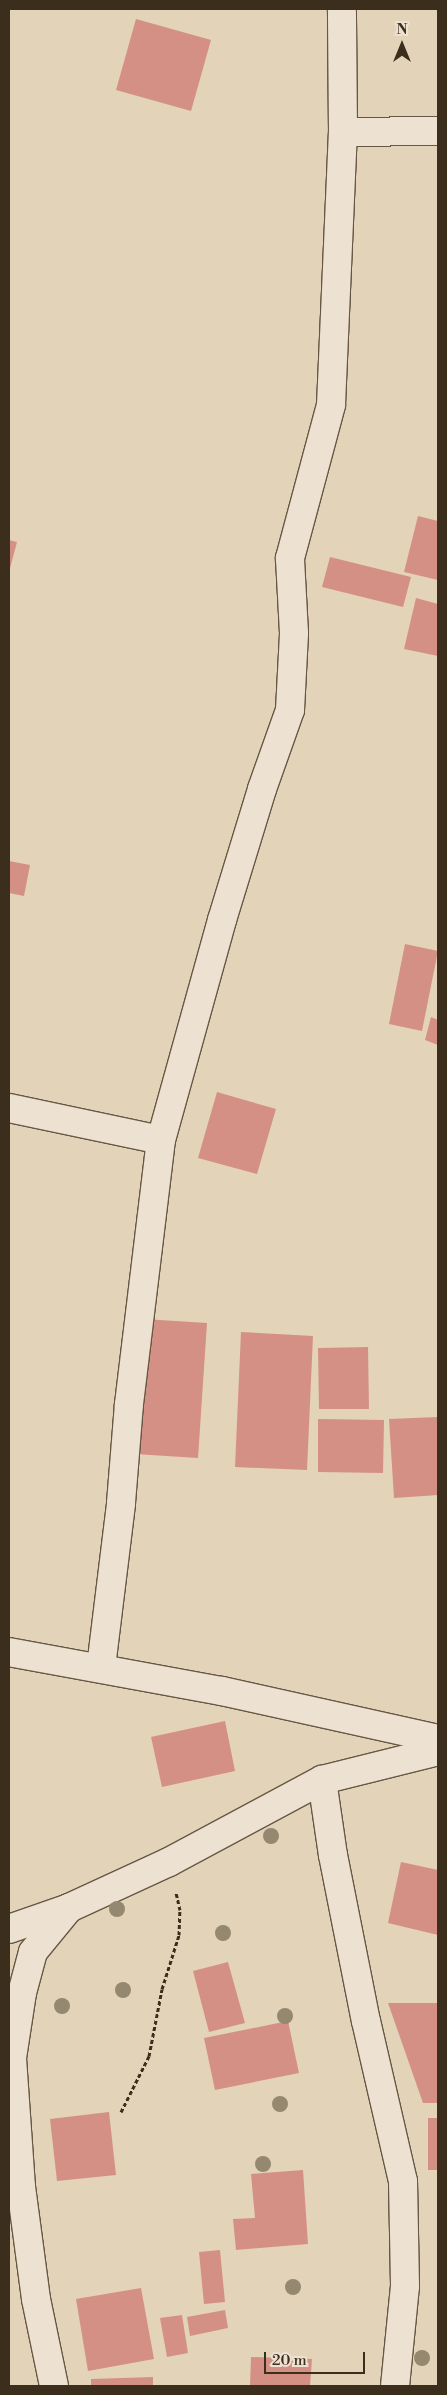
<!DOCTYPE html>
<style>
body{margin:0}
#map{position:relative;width:447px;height:2395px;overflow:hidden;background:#e3d3b9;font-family:"Libre Bodoni",serif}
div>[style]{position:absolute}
.building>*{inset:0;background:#d59085}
.path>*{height:3px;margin-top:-1.5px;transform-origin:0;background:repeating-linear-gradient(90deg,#3c2e1d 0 4px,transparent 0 6.5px)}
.roads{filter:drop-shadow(1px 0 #665744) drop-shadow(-1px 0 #665744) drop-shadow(0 1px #665744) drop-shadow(0 -1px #665744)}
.minor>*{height:28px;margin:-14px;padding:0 14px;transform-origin:14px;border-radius:14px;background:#ede2d2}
.trees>*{width:16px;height:16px;margin:-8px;border-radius:50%;background:#948870}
span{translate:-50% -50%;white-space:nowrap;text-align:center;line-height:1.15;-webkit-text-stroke:5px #ede2d2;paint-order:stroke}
.frame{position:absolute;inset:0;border:10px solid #3c2e1d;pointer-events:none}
.north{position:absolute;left:377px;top:20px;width:50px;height:50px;-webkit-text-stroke:4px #ede2d2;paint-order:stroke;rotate:0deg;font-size:14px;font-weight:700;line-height:20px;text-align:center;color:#3c2e1d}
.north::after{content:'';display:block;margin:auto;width:18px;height:22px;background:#3c2e1d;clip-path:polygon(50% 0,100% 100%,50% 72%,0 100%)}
.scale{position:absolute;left:264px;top:2352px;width:101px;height:22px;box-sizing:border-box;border:2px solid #3c2e1d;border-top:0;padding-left:6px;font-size:15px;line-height:18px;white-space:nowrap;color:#3c2e1d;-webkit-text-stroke:4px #ede2d2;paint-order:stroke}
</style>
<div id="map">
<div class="building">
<i style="clip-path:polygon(136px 19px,211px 40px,191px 111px,116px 90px)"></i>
<i style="clip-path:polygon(418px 516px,438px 521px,438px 580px,404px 572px)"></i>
<i style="clip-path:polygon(9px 540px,17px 542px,9px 572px)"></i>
<i style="clip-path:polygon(330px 557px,411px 577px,403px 607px,322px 587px)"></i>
<i style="clip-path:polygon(416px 598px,438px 604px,438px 656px,404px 649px)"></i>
<i style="clip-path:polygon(9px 861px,30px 865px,24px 896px,9px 893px)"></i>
<i style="clip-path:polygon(405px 944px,438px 951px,422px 1031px,389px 1024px)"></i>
<i style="clip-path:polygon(431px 1017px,438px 1020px,438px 1045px,425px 1040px)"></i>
<i style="clip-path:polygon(217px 1092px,276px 1109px,257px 1174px,198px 1158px)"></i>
<i style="clip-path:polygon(144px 1319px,207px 1323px,198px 1458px,135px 1454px)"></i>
<i style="clip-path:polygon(241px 1332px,313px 1336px,307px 1470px,235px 1467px)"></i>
<i style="clip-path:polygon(368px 1347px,369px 1409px,319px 1409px,318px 1348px)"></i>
<i style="clip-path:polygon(438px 1417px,438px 1495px,394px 1498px,389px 1419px)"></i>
<i style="clip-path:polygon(318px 1419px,384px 1420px,383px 1473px,318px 1472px)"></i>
<i style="clip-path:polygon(225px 1721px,235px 1771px,162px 1787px,151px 1737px)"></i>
<i style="clip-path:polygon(401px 1862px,438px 1870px,438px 1935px,388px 1923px)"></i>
<i style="clip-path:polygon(228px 1962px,245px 2023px,209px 2032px,193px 1971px)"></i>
<i style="clip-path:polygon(388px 2003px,438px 2003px,438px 2103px,423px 2103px)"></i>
<i style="clip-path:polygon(288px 2021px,299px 2073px,215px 2090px,204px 2038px)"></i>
<i style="clip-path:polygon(109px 2112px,116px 2175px,57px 2181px,50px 2119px)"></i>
<i style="clip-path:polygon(428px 2118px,438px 2118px,438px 2170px,428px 2170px)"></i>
<i style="clip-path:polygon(303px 2170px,308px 2244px,236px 2250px,233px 2219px,255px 2218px,251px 2174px)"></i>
<i style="clip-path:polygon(220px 2250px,225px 2302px,204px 2304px,199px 2252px)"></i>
<i style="clip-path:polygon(141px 2288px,154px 2359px,88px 2371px,76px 2299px)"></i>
<i style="clip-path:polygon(225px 2310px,228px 2328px,190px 2336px,187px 2317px)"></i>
<i style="clip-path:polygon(182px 2315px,188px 2353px,167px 2357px,160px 2318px)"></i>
<i style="clip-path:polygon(251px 2357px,312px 2359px,310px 2386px,250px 2386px)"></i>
<i style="clip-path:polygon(153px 2377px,153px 2386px,91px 2386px,91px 2379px)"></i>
</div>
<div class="path">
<i style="left:121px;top:2112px;width:63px;rotate:-63.4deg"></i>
<i style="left:149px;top:2056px;width:68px;rotate:-79deg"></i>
<i style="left:162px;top:1989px;width:57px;rotate:-72.5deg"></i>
<i style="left:179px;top:1935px;width:25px;rotate:-88deg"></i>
<i style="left:180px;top:1910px;width:18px;rotate:-103deg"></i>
</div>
<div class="roads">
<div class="minor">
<i style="left:343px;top:132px;width:95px;rotate:-0.6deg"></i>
<i style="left:9px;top:1108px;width:155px;rotate:11.9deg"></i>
<i style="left:9px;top:1652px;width:217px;rotate:10.4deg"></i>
<i style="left:222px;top:1691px;width:221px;rotate:12.5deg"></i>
<i style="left:101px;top:1667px;width:165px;rotate:-83deg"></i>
<i style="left:121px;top:1503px;width:99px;rotate:-85.4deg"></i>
<i style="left:129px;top:1404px;width:266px;rotate:-83.1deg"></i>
<i style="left:161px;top:1140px;width:228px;rotate:-74.5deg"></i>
<i style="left:222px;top:920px;width:137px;rotate:-73deg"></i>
<i style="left:262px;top:789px;width:84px;rotate:-70.5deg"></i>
<i style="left:290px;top:710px;width:77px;rotate:-87deg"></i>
<i style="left:294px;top:633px;width:75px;rotate:-93.1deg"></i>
<i style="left:290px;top:558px;width:158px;rotate:-75deg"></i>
<i style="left:331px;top:405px;width:273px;rotate:-87.5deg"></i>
<i style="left:343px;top:132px;width:123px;rotate:-90.5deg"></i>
<i style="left:322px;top:1780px;width:76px;rotate:81.7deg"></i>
<i style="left:333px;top:1855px;width:169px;rotate:78.8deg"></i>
<i style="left:366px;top:2021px;width:164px;rotate:77deg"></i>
<i style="left:403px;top:2181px;width:105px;rotate:88.9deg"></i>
<i style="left:405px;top:2286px;width:100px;rotate:95.7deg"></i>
<i style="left:9px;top:1929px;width:64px;rotate:-19.3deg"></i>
<i style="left:69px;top:1908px;width:110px;rotate:-24.7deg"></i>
<i style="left:169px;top:1862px;width:174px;rotate:-28.2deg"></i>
<i style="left:322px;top:1780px;width:120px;rotate:-14deg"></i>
<i style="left:54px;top:2386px;width:89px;rotate:-101.7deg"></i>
<i style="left:36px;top:2299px;width:113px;rotate:-97.6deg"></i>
<i style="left:21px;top:2187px;width:129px;rotate:-94deg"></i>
<i style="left:12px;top:2058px;width:66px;rotate:-81.3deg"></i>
<i style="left:22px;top:1993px;width:42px;rotate:-75deg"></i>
<i style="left:33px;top:1952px;width:57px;rotate:-50.7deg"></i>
</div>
</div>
<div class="trees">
<i style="left:271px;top:1836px"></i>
<i style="left:117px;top:1909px"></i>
<i style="left:223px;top:1933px"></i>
<i style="left:123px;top:1990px"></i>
<i style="left:62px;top:2006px"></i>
<i style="left:285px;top:2016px"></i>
<i style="left:280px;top:2104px"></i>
<i style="left:263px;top:2164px"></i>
<i style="left:293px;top:2287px"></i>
<i style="left:422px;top:2358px"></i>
</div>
<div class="frame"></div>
<div class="north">N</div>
<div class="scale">20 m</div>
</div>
